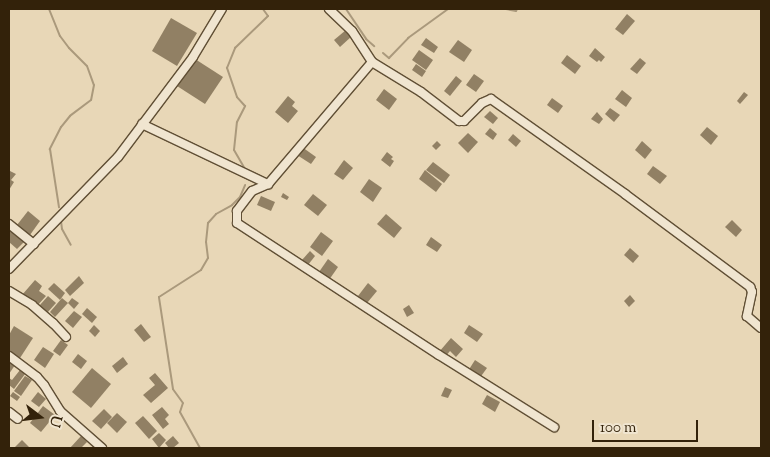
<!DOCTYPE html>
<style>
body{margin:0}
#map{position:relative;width:770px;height:457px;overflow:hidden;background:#e8d7b7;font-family:"Sorts Mill Goudy",serif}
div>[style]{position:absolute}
.stream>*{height:2px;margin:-1px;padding:0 1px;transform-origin:1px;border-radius:1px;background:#aa997c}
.building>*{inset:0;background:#918064}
.roads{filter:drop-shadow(1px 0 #604f35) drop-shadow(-1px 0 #604f35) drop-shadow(0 1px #604f35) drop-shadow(0 -1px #604f35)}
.minor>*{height:8px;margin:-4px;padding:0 4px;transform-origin:4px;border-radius:4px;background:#f0e5d0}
span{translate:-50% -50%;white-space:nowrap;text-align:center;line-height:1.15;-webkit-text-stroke:4.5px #f0e5d0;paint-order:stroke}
.frame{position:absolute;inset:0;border:10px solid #33220a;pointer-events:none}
.north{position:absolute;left:15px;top:392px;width:50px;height:50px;-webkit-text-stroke:4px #f0e5d0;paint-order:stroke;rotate:105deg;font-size:14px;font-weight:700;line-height:20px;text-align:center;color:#33220a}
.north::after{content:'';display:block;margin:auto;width:18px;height:22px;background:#33220a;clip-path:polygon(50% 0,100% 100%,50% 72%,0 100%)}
.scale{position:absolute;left:592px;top:420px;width:106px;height:22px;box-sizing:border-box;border:2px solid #33220a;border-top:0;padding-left:6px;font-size:15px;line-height:18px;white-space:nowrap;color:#33220a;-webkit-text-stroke:4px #f0e5d0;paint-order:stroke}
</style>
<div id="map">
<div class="stream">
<i style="left:49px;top:9px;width:29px;rotate:68deg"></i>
<i style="left:60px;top:36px;width:15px;rotate:53deg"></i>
<i style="left:69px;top:48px;width:25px;rotate:45deg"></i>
<i style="left:87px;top:66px;width:20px;rotate:70deg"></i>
<i style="left:94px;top:85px;width:15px;rotate:101deg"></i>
<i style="left:91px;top:100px;width:26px;rotate:143deg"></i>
<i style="left:70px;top:116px;width:14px;rotate:129deg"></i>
<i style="left:61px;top:127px;width:25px;rotate:117deg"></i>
<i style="left:50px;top:149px;width:59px;rotate:81.2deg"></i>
<i style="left:346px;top:9px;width:36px;rotate:56deg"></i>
<i style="left:366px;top:39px;width:11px;rotate:41deg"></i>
<i style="left:506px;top:9px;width:10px;rotate:11deg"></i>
<i style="left:516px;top:11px;width:2px;rotate:-63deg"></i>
<i style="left:383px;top:53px;width:8px;rotate:40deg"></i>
<i style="left:389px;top:58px;width:28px;rotate:-46deg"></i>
<i style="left:408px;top:38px;width:49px;rotate:-35.9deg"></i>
<i style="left:245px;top:169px;width:22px;rotate:-120deg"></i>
<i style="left:234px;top:150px;width:28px;rotate:-84deg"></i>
<i style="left:237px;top:122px;width:18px;rotate:-63deg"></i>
<i style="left:245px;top:106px;width:12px;rotate:-132deg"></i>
<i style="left:237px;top:97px;width:31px;rotate:-109deg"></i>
<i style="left:227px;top:68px;width:22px;rotate:-68deg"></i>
<i style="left:235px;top:48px;width:46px;rotate:-44.1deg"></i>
<i style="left:268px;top:16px;width:9px;rotate:-126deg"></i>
<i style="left:263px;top:9px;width:6px;rotate:180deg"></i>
<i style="left:61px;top:221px;width:8px;rotate:83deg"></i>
<i style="left:62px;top:229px;width:18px;rotate:61deg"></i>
<i style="left:200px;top:448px;width:41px;rotate:-119.1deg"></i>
<i style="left:180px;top:412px;width:9px;rotate:-72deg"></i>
<i style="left:183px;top:403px;width:17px;rotate:-126deg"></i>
<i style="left:173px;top:389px;width:93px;rotate:-98.7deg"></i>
<i style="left:159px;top:297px;width:50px;rotate:-32.7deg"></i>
<i style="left:201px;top:270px;width:14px;rotate:-60deg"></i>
<i style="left:208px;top:258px;width:16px;rotate:-97deg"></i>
<i style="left:206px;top:242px;width:19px;rotate:-84deg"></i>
<i style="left:208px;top:223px;width:12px;rotate:-48deg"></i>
<i style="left:216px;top:214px;width:18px;rotate:-29deg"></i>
<i style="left:232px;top:205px;width:11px;rotate:-45deg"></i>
<i style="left:240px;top:197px;width:13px;rotate:-67deg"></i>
</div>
<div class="building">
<i style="clip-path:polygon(627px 14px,635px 21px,623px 35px,615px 29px)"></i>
<i style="clip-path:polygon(171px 18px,197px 33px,177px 66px,152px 51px)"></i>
<i style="clip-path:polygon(346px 30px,352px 36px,340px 47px,334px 40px)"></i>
<i style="clip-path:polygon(426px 38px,438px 47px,434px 53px,421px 45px)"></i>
<i style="clip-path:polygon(458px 40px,472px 50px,464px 62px,449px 52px)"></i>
<i style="clip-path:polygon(595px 48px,605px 57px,601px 62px,599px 60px,597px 62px,589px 56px)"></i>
<i style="clip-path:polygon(419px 50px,433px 60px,426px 70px,412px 60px)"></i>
<i style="clip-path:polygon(567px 55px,581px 66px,575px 74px,561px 63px)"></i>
<i style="clip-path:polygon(640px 58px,646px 63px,637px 74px,630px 69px)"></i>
<i style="clip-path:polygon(195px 59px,223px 77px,205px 104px,177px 86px)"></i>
<i style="clip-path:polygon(416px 64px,426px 71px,422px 77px,412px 70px)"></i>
<i style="clip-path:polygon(474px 74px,484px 81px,476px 92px,466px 85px)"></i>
<i style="clip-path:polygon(456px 76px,462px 81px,450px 96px,444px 91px)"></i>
<i style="clip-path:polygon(384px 89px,397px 99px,389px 110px,376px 100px)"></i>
<i style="clip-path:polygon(622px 90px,632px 98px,626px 107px,615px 99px)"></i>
<i style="clip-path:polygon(744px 92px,748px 95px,740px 104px,737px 101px)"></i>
<i style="clip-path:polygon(288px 96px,295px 102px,292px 106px,298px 111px,288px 123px,275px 112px)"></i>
<i style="clip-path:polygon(552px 98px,563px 106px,558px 113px,547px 105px)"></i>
<i style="clip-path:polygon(610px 108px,620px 115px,614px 122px,605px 114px)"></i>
<i style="clip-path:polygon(490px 111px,498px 118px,493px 124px,484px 117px)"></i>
<i style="clip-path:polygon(597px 112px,603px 119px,599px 124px,591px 119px)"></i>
<i style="clip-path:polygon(707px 127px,718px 136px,711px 145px,700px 135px)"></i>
<i style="clip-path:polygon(490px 128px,497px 134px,493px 140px,485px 134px)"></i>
<i style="clip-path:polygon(468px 133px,478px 142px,468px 153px,458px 143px)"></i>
<i style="clip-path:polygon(513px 134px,521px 141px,516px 147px,508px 140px)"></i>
<i style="clip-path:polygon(437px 141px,441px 145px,436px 150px,432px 146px)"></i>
<i style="clip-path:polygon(642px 141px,652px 150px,645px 159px,635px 150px)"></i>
<i style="clip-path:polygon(302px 147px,316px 157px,311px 164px,297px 155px)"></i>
<i style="clip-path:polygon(387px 152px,393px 157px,391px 159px,394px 161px,390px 167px,381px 160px)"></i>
<i style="clip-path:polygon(344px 160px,353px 168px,343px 180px,334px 174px)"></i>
<i style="clip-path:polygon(433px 162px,450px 175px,444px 183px,426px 170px)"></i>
<i style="clip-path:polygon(653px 166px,667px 176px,660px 184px,647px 174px)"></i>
<i style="clip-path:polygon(425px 170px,442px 184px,436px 192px,419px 179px)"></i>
<i style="clip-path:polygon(10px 171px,16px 174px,11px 180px,14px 182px,9px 190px)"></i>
<i style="clip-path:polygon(369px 179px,382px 188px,373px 202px,360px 192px)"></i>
<i style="clip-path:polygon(283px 193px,289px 197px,287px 200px,281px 197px)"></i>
<i style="clip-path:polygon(313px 194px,327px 205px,318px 216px,304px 205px)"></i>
<i style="clip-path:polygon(261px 196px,275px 202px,271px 211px,257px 205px)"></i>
<i style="clip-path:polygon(28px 211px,40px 221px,30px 235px,17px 225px)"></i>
<i style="clip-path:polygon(386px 214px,402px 228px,394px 238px,377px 224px)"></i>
<i style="clip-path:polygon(732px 220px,742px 230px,736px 237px,725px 227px)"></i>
<i style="clip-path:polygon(11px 230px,24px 242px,17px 249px,9px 242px,9px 232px)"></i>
<i style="clip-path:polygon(321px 232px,333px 241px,322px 256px,310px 247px)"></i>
<i style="clip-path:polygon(431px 237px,442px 245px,437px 252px,426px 245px)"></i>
<i style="clip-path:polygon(630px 248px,639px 256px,633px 263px,624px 255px)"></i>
<i style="clip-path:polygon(310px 251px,315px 256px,308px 265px,302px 260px)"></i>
<i style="clip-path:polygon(328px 259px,338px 267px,329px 280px,319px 272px)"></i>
<i style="clip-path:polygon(79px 276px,84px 283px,70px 296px,65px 290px)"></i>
<i style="clip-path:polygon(35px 280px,42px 286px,39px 291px,46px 296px,37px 306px,22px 295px)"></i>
<i style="clip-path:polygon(54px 283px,65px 293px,60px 300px,48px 289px)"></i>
<i style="clip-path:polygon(368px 283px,377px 291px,367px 303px,358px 296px)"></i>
<i style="clip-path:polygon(630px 295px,635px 301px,629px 307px,624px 301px)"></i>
<i style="clip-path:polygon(48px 296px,56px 303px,47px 313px,39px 306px)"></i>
<i style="clip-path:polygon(62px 298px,68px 303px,55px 317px,50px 312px)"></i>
<i style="clip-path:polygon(72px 298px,79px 303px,74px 309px,68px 303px)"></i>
<i style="clip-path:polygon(409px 305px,414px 313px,407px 317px,403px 309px)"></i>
<i style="clip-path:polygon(87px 308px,97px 317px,92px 323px,82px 314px)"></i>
<i style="clip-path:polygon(74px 311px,82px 317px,73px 328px,65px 321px)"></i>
<i style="clip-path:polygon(141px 324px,151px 337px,144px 342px,134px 330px)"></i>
<i style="clip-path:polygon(94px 325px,100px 331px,95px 337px,89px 331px)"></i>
<i style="clip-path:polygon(469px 325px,483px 334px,477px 342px,464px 333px)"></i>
<i style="clip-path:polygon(14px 326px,33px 338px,20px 358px,9px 351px,9px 335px)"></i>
<i style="clip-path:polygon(451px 338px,463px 349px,456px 357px,450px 351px,445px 357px,439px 352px)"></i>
<i style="clip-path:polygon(61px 340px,68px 345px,60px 356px,53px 351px)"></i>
<i style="clip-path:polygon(43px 347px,54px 354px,45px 368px,34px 360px)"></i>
<i style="clip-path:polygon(78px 354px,87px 361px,81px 369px,72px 362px)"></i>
<i style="clip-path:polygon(123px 357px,128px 364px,117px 373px,112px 366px)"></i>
<i style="clip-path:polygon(9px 359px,17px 362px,9px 374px)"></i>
<i style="clip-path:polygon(475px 360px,487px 368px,479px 379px,468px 371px)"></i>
<i style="clip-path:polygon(92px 368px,111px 384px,91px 408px,72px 392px)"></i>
<i style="clip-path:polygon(20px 370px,25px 374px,14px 389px,9px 385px,9px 378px,12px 380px)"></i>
<i style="clip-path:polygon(155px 373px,168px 388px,151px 403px,143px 395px,155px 385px,149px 378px)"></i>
<i style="clip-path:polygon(25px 376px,32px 380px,21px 396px,14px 391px)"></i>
<i style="clip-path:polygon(445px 387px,452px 390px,448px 398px,441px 396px)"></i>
<i style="clip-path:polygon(13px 392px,20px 397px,17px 401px,10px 396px)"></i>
<i style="clip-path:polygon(38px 392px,46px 399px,39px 407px,31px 401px)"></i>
<i style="clip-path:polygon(487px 395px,500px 402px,495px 412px,482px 404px)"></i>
<i style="clip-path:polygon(43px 406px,55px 415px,41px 432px,30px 423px)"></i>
<i style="clip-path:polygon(162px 407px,169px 415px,165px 419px,169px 424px,163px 429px,152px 415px)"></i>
<i style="clip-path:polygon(104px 409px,112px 417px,101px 429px,92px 421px)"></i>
<i style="clip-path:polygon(117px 413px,127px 422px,117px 433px,107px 423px)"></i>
<i style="clip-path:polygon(143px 416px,157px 431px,149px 439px,135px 423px)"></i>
<i style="clip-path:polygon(159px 433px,166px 440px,159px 448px,152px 439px)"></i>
<i style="clip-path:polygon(81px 436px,87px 442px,81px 448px,70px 448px)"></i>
<i style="clip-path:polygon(173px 436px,179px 443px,173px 448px,169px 448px,165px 443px)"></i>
<i style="clip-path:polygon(22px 440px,30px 448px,14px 448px)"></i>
</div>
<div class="roads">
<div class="minor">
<i style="left:329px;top:9px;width:32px;rotate:44deg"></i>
<i style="left:352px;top:31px;width:37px;rotate:57deg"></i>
<i style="left:372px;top:62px;width:57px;rotate:31.5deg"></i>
<i style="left:421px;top:92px;width:48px;rotate:37.3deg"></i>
<i style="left:459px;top:121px;width:5px"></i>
<i style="left:464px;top:121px;width:25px;rotate:-45deg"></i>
<i style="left:482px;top:103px;width:10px;rotate:-24deg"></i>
<i style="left:491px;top:99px;width:164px;rotate:35.3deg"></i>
<i style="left:625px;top:194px;width:156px;rotate:36.6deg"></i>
<i style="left:750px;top:287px;width:5px;rotate:68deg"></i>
<i style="left:752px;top:292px;width:25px;rotate:102deg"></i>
<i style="left:747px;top:316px;width:18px;rotate:41deg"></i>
<i style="left:372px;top:62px;width:160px;rotate:130.4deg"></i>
<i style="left:268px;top:184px;width:17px;rotate:156deg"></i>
<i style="left:252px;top:191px;width:25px;rotate:127deg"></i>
<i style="left:237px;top:211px;width:12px;rotate:90deg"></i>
<i style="left:237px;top:223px;width:241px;rotate:33.2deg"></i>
<i style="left:439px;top:355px;width:136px;rotate:32.1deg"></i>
<i style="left:142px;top:124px;width:140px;rotate:25.5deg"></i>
<i style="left:9px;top:224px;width:32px;rotate:39deg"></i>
<i style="left:9px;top:269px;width:156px;rotate:-45.8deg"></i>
<i style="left:118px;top:157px;width:125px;rotate:-53.1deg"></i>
<i style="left:193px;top:57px;width:56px;rotate:-58.9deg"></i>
<i style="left:9px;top:291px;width:27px;rotate:31deg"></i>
<i style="left:32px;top:305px;width:28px;rotate:41deg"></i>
<i style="left:53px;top:323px;width:19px;rotate:47deg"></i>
<i style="left:9px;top:356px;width:35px;rotate:37deg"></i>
<i style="left:37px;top:377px;width:11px;rotate:49deg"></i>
<i style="left:44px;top:385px;width:31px;rotate:58deg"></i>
<i style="left:60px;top:411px;width:56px;rotate:41.4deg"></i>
<i style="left:9px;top:412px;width:11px;rotate:38deg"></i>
</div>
</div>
<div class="frame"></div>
<div class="north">U</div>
<div class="scale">100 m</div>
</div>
